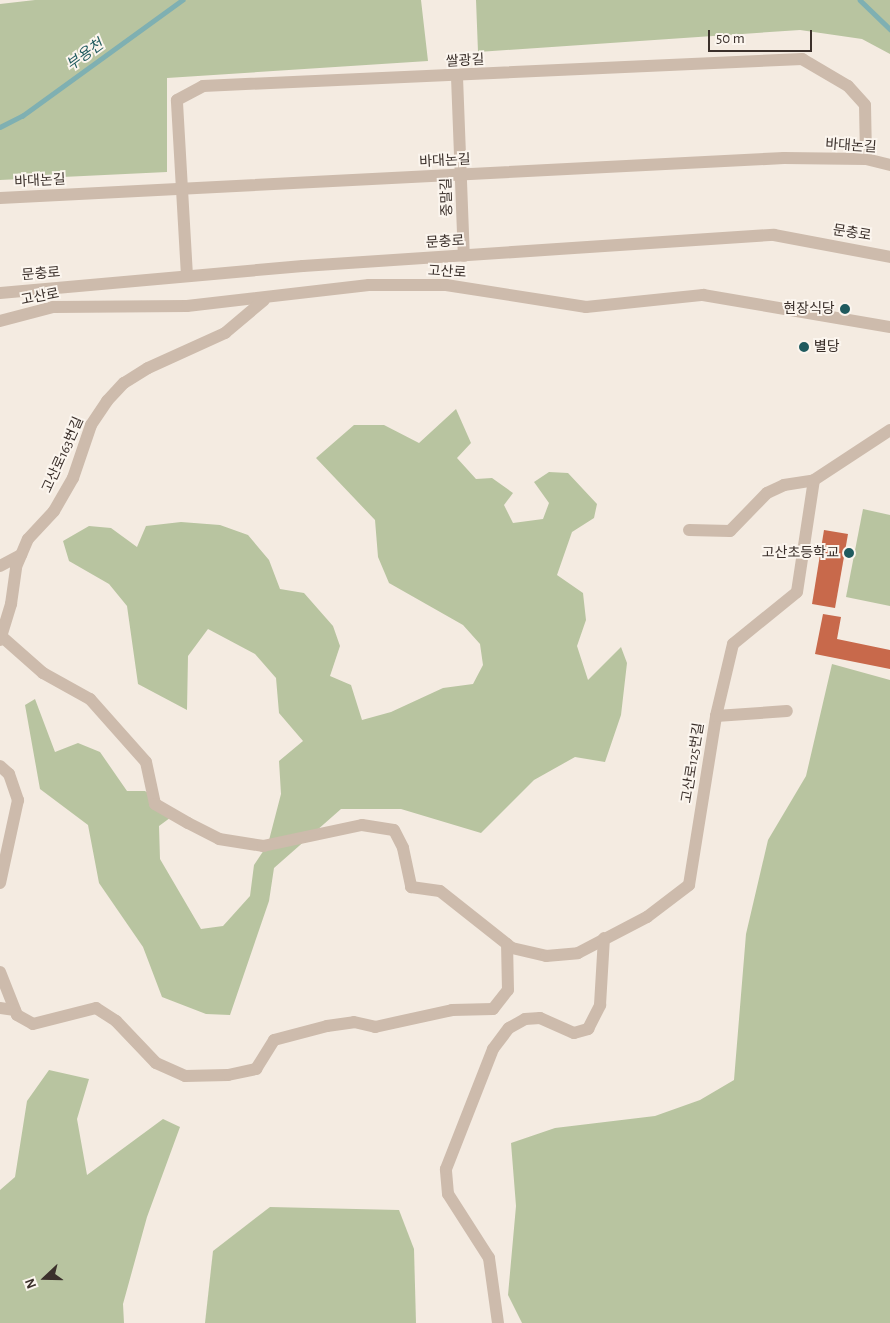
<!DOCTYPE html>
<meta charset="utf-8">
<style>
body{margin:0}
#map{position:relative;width:890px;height:1323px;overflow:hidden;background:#f4ebe1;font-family:"Alegreya Sans","Noto Sans KR",sans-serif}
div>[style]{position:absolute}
.green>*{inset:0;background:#b8c4a0}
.stream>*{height:4.5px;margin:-2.25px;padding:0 2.25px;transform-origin:2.25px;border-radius:2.25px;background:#7fb0b2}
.building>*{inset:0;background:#c8694b}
.minor>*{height:12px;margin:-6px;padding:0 6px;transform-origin:6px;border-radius:6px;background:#cdbbac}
.dots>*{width:14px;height:14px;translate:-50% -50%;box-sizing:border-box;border:2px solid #fbf5ee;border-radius:50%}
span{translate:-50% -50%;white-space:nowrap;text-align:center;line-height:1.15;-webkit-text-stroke:4px #fbf5ee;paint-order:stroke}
.street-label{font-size:14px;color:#3b302b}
.poi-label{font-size:14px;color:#3b302b}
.right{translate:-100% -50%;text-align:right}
.left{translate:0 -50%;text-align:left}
.water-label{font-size:15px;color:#1f5a5e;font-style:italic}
.north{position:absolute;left:20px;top:1253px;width:50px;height:50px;-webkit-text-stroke:4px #fbf5ee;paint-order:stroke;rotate:249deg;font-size:14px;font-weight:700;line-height:20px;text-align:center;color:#3b302b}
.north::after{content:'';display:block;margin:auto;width:18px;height:22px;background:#3b302b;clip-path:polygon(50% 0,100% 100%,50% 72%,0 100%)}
.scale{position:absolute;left:708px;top:30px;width:104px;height:22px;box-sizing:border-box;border:2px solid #3b302b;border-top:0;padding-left:6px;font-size:15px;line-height:18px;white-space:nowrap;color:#3b302b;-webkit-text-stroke:4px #fbf5ee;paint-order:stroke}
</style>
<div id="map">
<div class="green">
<i style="clip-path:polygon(35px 0,421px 0,428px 61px,167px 78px,167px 172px,0 180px,0 4px)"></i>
<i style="clip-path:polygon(476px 0,890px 0,890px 54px,862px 39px,800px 30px,478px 52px)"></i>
<i style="clip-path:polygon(456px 409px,471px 443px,457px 458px,476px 479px,492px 478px,513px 493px,504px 505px,513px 523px,543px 519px,549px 503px,534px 482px,549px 472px,568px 473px,597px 504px,594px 518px,572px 532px,557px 575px,583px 593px,586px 620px,577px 646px,588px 680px,621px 647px,627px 663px,621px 715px,605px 762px,575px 757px,534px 780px,481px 833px,401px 809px,341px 809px,274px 868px,269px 901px,230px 1015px,206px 1014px,162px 997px,143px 947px,99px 883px,88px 825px,40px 789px,25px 705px,35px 699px,55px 752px,78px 743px,100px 752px,127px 791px,145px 791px,178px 812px,159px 826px,160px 859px,201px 929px,223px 926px,250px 896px,254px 865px,268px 844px,281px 794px,279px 761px,303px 741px,279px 713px,276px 678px,255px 654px,208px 629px,188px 656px,187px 710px,138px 684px,127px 606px,109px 584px,69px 561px,63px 541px,89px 526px,111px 528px,137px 547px,146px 526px,181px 522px,220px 525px,248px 535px,269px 560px,280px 589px,304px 593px,333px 626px,340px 646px,330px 676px,351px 685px,362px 720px,391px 712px,443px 688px,473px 684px,483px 665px,480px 644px,463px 625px,389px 583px,378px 557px,375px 520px,316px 458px,354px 425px,384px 425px,419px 443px)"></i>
<i style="clip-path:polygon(863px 509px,890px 515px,890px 606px,846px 597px)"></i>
<i style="clip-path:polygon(832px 664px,890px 680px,890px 1323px,522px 1323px,508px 1295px,516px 1206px,511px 1143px,555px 1128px,655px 1116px,700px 1100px,734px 1080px,746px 934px,768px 840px,806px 776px)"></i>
<i style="clip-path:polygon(49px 1070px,89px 1079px,77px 1119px,87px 1175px,163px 1119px,180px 1127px,147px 1217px,123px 1304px,124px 1323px,0 1323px,0 1190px,15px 1177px,27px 1101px)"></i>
<i style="clip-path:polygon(270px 1207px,399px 1210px,414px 1249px,416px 1323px,205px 1323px,213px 1251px)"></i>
</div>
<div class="stream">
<i style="left:860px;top:0;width:42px;rotate:44deg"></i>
<i style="left:0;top:127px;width:25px;rotate:-27deg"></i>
<i style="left:22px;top:116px;width:198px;rotate:-35.9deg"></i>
</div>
<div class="building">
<i style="clip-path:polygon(824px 530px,848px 534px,835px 608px,812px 604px)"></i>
<i style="clip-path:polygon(823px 614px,841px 617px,837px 639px,890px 650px,890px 669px,815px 654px)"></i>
</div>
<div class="minor">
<i style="left:457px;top:77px;width:179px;rotate:87.8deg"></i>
<i style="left:0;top:198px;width:785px;rotate:-2.92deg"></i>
<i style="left:784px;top:158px;width:82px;rotate:0.7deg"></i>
<i style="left:866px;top:159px;width:25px;rotate:14deg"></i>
<i style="left:187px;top:276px;width:176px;rotate:-93.3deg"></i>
<i style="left:177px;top:100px;width:30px;rotate:-28deg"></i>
<i style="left:203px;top:86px;width:600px;rotate:-2.58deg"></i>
<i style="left:802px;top:59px;width:53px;rotate:30.4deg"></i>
<i style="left:848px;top:86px;width:25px;rotate:48deg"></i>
<i style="left:865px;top:105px;width:54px;rotate:88.9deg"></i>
<i style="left:0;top:293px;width:304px;rotate:-5.1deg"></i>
<i style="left:303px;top:266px;width:472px;rotate:-3.8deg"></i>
<i style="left:774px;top:235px;width:118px;rotate:10.7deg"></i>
<i style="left:0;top:321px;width:55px;rotate:-14.8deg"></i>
<i style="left:53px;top:307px;width:134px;rotate:-0.4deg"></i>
<i style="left:187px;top:306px;width:183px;rotate:-6.6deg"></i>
<i style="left:369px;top:285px;width:77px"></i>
<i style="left:446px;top:285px;width:142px;rotate:8.9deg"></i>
<i style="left:586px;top:307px;width:118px;rotate:-5.9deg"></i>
<i style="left:703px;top:295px;width:190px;rotate:9.7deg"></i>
<i style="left:689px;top:530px;width:41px;rotate:1.4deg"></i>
<i style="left:730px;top:531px;width:53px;rotate:-45.8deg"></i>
<i style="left:767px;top:493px;width:19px;rotate:-25deg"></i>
<i style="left:784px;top:485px;width:30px;rotate:-9deg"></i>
<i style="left:0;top:566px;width:24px;rotate:-28deg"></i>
<i style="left:1px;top:636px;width:56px;rotate:41.4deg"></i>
<i style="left:43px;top:673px;width:54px;rotate:29deg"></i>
<i style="left:90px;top:699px;width:84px;rotate:48.4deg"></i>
<i style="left:146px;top:762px;width:43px;rotate:77.9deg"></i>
<i style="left:155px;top:804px;width:38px;rotate:30deg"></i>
<i style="left:188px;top:823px;width:35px;rotate:27deg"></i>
<i style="left:219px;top:839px;width:45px;rotate:9deg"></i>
<i style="left:263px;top:846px;width:101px;rotate:-12deg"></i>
<i style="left:362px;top:825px;width:32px;rotate:9deg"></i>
<i style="left:394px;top:830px;width:20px;rotate:63deg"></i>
<i style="left:403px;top:848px;width:40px;rotate:78deg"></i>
<i style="left:411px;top:887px;width:29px;rotate:8deg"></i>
<i style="left:440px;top:891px;width:92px;rotate:38.4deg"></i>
<i style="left:512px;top:948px;width:35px;rotate:13deg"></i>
<i style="left:546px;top:956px;width:32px;rotate:-5deg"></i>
<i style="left:578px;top:953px;width:78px;rotate:-27.6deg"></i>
<i style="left:647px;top:917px;width:53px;rotate:-37.3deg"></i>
<i style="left:689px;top:885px;width:171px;rotate:-80.9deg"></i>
<i style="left:716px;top:716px;width:74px;rotate:-76.7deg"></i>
<i style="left:733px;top:644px;width:82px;rotate:-39.1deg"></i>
<i style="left:797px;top:592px;width:113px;rotate:-81.4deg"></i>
<i style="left:814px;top:480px;width:91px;rotate:-33.3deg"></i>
<i style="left:0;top:640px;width:38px;rotate:-73deg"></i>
<i style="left:11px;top:604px;width:37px;rotate:-82deg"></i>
<i style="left:16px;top:567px;width:30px;rotate:-67deg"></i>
<i style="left:28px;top:539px;width:38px;rotate:-47deg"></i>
<i style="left:54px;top:511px;width:38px;rotate:-60deg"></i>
<i style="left:73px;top:478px;width:56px;rotate:-71.2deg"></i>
<i style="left:91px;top:425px;width:29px;rotate:-56deg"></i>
<i style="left:107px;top:401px;width:25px;rotate:-47deg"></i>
<i style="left:124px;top:383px;width:28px;rotate:-32deg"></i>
<i style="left:148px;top:368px;width:85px;rotate:-24.4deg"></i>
<i style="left:225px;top:333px;width:51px;rotate:-40.2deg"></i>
<i style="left:716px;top:716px;width:71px;rotate:-4deg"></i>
<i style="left:0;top:766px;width:12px;rotate:42deg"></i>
<i style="left:9px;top:774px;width:28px;rotate:71deg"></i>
<i style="left:18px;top:800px;width:85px;rotate:102.2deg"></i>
<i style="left:0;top:972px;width:46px;rotate:68.4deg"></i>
<i style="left:17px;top:1015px;width:18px;rotate:29deg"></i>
<i style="left:33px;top:1024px;width:65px;rotate:-14.3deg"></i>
<i style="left:96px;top:1008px;width:24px;rotate:33deg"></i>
<i style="left:116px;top:1021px;width:58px;rotate:46.4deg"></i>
<i style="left:156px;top:1063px;width:32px;rotate:24deg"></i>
<i style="left:185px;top:1076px;width:43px;rotate:-1.3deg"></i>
<i style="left:228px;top:1075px;width:29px;rotate:-12deg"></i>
<i style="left:256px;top:1069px;width:34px;rotate:-58deg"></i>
<i style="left:274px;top:1040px;width:55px;rotate:-14.8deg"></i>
<i style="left:327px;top:1026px;width:27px;rotate:-8deg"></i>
<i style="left:354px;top:1022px;width:22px;rotate:13deg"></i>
<i style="left:375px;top:1027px;width:79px;rotate:-12.4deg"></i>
<i style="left:452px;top:1010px;width:41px;rotate:-1.4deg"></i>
<i style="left:493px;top:1009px;width:24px;rotate:-52deg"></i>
<i style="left:508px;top:990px;width:46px;rotate:-91.2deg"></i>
<i style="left:0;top:1008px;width:15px;rotate:8deg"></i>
<i style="left:498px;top:1323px;width:66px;rotate:-97.9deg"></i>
<i style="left:489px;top:1258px;width:76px;rotate:-122.6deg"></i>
<i style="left:448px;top:1194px;width:25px;rotate:-95deg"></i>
<i style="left:446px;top:1169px;width:129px;rotate:-68.6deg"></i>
<i style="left:493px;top:1049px;width:26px;rotate:-53deg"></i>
<i style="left:509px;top:1028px;width:18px;rotate:-29deg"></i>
<i style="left:525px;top:1019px;width:15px;rotate:-4deg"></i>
<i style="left:540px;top:1018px;width:37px;rotate:24deg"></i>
<i style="left:574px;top:1033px;width:15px;rotate:-16deg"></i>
<i style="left:588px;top:1029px;width:27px;rotate:-63deg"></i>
<i style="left:600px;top:1005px;width:67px;rotate:-86.6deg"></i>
</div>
<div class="dots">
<i style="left:845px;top:309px;background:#1f5a5e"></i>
<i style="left:804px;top:347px;background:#1f5a5e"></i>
<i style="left:849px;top:553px;background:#1f5a5e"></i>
</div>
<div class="street-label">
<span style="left:465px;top:61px;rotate:-3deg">쌀광길</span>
<span style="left:851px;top:146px;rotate:4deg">바대논길</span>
<span style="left:445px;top:161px;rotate:-3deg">바대논길</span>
<span style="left:40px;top:181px;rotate:-3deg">바대논길</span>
<span style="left:447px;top:197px;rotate:-92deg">중말길</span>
<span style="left:852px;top:233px;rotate:9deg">문충로</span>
<span style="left:445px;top:242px;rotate:-3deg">문충로</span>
<span style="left:447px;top:272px;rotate:3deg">고산로</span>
<span style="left:41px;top:274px;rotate:-5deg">문충로</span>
<span style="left:40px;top:297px;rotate:-11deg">고산로</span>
<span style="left:63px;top:455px;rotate:-66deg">고산로163번길</span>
<span style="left:693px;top:763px;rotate:-81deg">고산로125번길</span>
</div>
<div class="poi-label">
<span class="right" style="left:835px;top:309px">현장식당</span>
<span class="left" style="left:814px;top:347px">별당</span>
<span class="right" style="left:839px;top:553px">고산초등학교</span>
</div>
<div class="water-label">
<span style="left:85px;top:55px;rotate:-36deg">부용천</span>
</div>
<div class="north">N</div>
<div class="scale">50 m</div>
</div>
